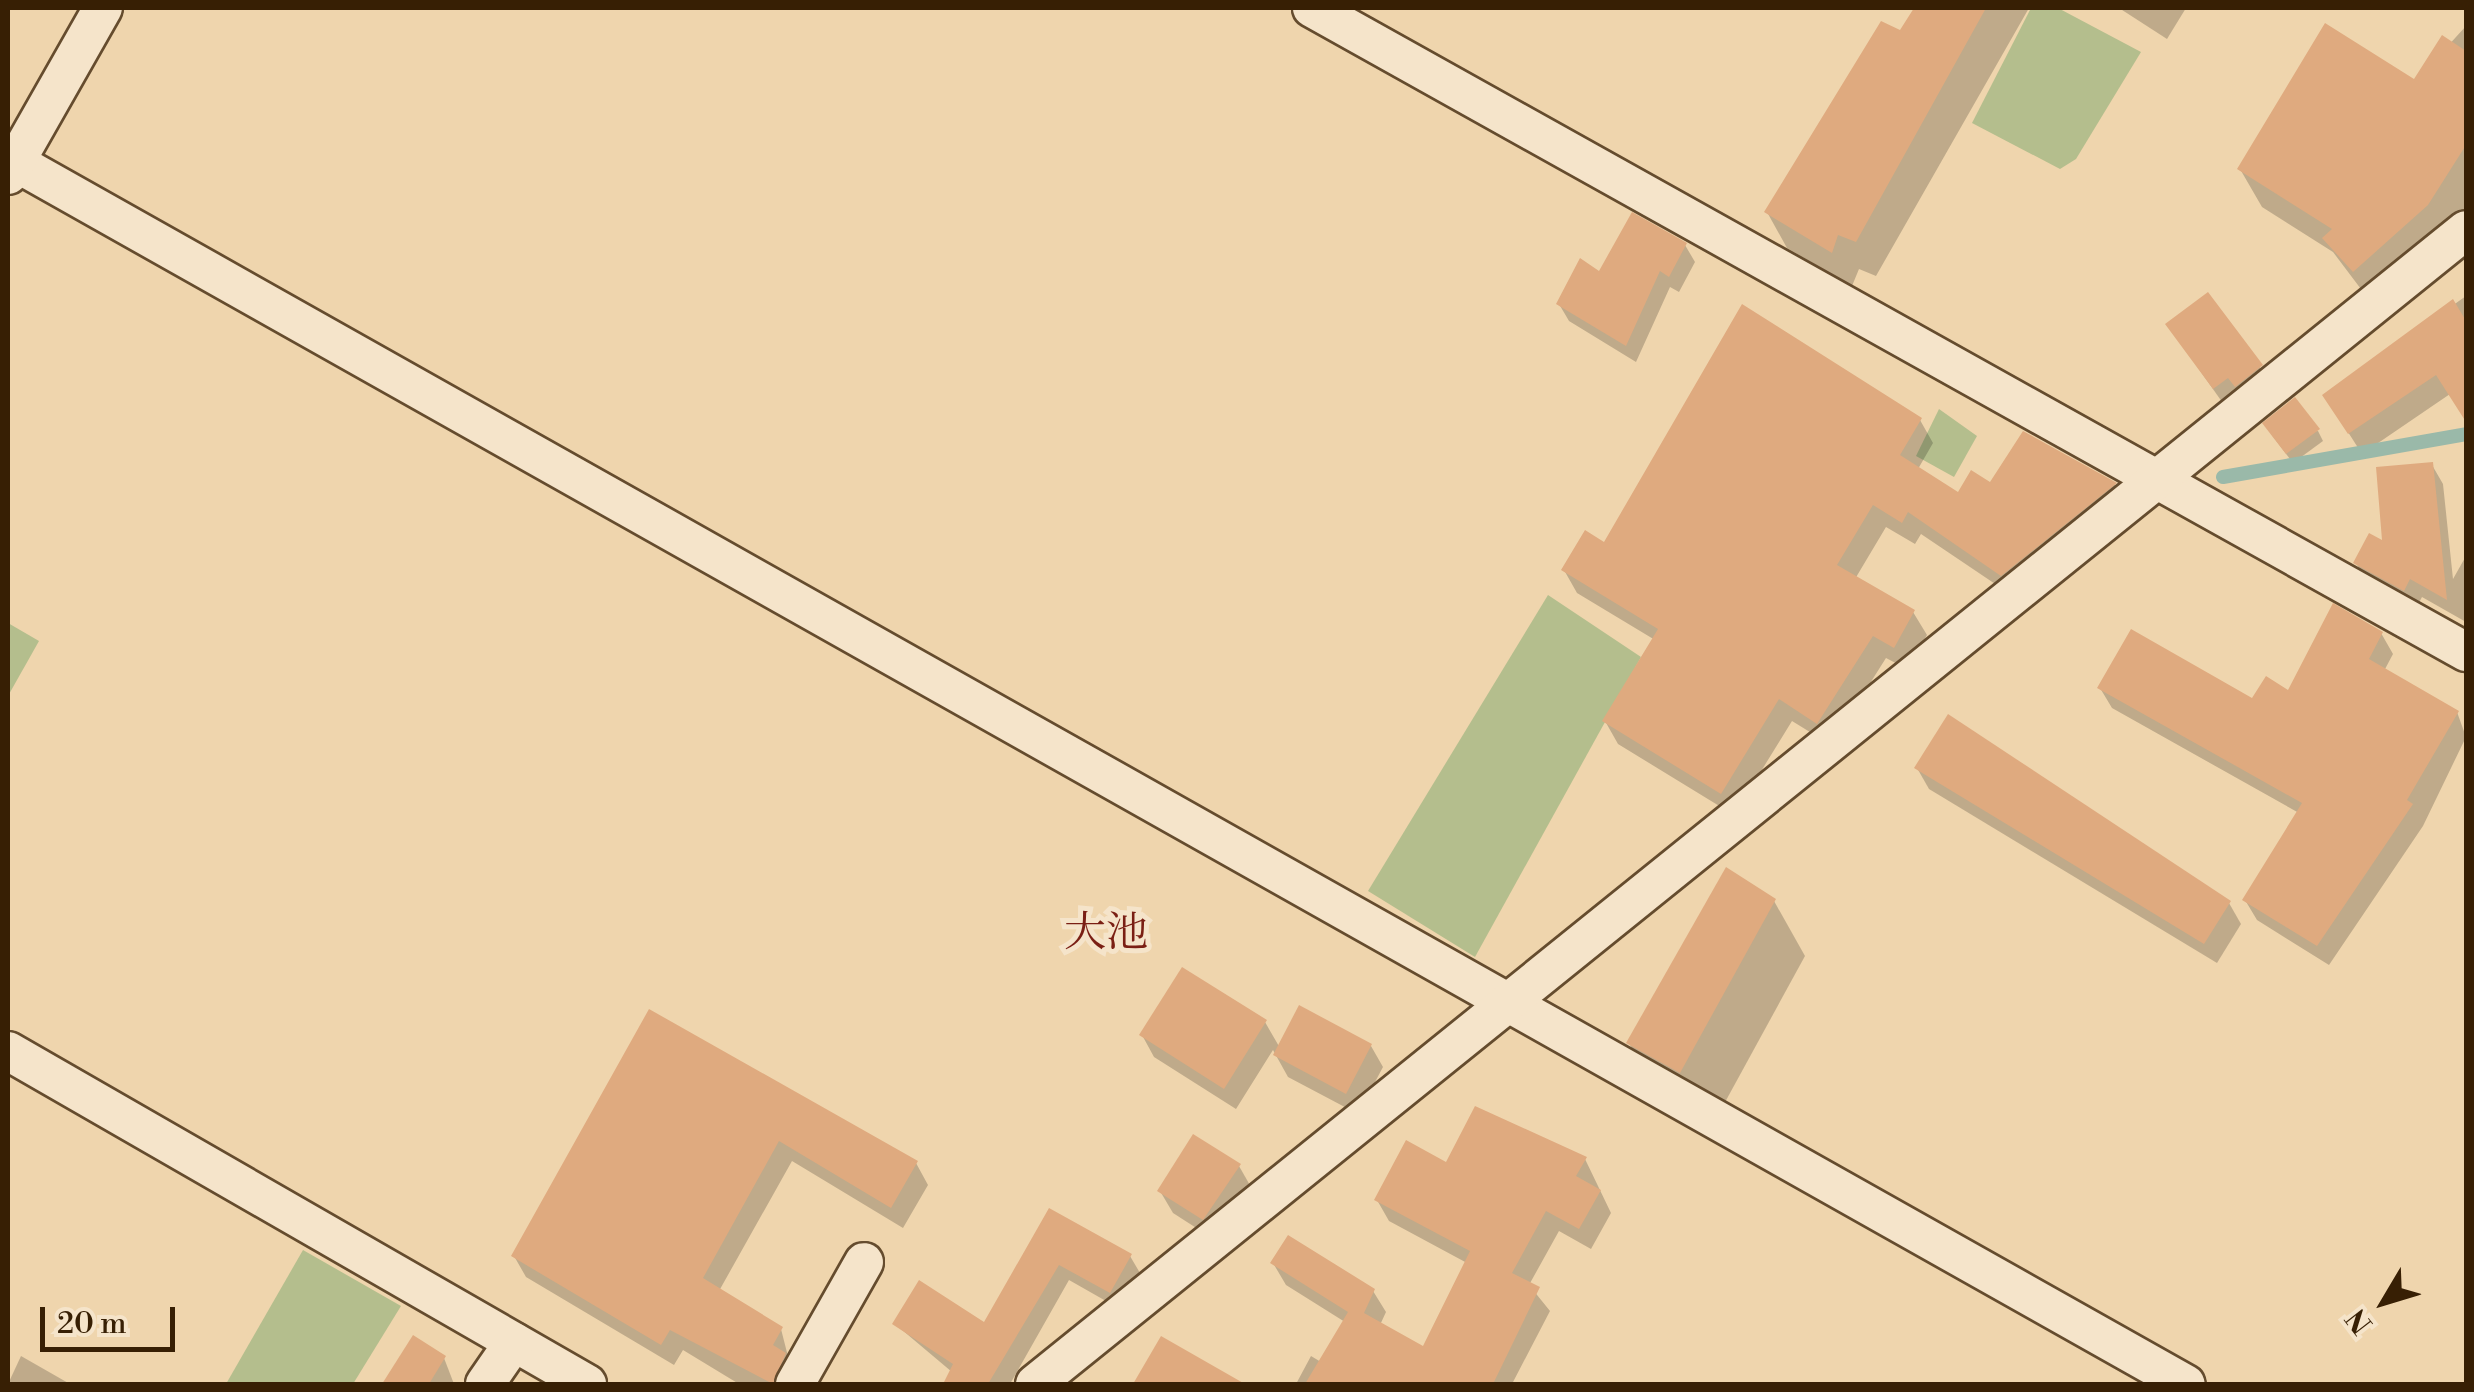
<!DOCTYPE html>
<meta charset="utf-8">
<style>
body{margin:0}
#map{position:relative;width:2474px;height:1392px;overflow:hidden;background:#efd5ad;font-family:"Libre Bodoni","Noto Serif JP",serif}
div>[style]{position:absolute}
.green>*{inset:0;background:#b4be8d}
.shadow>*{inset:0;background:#0003}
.stream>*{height:14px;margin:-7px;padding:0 7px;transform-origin:7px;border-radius:7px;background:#9ab9a9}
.building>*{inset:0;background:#dfaa7f}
.roads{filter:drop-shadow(2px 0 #654c2e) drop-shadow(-2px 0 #654c2e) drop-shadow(0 2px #654c2e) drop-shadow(0 -2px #654c2e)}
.street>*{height:38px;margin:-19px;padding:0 19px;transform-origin:19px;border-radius:19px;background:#f5e4ca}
span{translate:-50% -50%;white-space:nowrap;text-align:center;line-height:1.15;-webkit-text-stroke:10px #f5e4ca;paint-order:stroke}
.quarter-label{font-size:42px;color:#7a1f14}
.frame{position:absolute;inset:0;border:10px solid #371f04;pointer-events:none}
.north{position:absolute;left:2334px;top:1252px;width:100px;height:100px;-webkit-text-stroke:8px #f5e4ca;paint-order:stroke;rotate:232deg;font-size:28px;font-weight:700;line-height:40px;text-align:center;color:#371f04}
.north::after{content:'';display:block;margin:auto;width:35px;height:45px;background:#371f04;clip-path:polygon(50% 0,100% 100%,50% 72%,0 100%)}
.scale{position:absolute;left:40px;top:1307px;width:135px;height:45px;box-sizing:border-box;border:5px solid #371f04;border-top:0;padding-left:12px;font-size:30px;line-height:35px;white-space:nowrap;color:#371f04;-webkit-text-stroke:8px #f5e4ca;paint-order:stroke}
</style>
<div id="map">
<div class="green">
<i style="clip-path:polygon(2031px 8px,2058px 8px,2141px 52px,2076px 159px,2060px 169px,1972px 123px)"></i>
<i style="clip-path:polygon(1939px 409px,1977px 436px,1954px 477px,1916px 456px)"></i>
<i style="clip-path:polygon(1548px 595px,1641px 657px,1475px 957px,1368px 891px)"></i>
<i style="clip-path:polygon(8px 623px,39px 641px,8px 696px)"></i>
<i style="clip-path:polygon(303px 1250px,401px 1306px,353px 1384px,226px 1384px)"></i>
</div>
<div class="shadow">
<i style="clip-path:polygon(1917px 8px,2029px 8px,1876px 276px,1859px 269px,1852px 286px,1787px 248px,1767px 212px)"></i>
<i style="clip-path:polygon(2119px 8px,2186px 8px,2167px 39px)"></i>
<i style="clip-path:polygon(2466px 26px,2466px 217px,2376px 309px,2333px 252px,2262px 207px,2240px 169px,2415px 82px)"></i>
<i style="clip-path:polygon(1685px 245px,1695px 262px,1679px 292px,1670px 287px,1636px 362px,1569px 321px,1559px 304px,1600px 274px)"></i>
<i style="clip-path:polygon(2466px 296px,2466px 420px,2450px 394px,2362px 454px,2325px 396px)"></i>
<i style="clip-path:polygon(2168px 325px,2255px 359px,2267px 380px,2227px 409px)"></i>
<i style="clip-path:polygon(1920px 420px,1933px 443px,1918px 469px,1958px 495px,1990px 485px,2115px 485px,2128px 507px,2016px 598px,1921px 534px,1915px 544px,1886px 527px,1855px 579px,1913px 612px,1927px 635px,1907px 669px,1886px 658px,1831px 745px,1792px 721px,1734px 815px,1618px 744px,1605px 721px,1655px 640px,1577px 593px,1564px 570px)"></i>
<i style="clip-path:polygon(2318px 431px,2323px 441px,2293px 463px,2271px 434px)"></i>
<i style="clip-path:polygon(2432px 465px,2443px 484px,2453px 579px,2466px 556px,2466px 622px,2422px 597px,2415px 610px,2368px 583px,2356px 563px,2385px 544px)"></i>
<i style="clip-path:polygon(2381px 633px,2393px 654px,2384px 671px,2457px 712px,2466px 737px,2423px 826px,2329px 965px,2257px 920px,2245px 900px,2299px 813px,2112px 708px,2100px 688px,2253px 702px,2289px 694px)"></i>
<i style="clip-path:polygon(1949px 717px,2229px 903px,2241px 924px,2217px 963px,1929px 789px,1917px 768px)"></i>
<i style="clip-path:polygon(1774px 901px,1805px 956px,1712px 1126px,1660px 1098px,1629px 1043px)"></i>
<i style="clip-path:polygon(650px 1012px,916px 1163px,928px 1185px,903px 1228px,792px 1161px,719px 1291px,781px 1329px,795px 1384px,739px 1384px,683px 1350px,674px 1365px,526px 1277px,514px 1256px)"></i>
<i style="clip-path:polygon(1265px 1022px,1280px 1048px,1371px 1046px,1383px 1067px,1358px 1114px,1288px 1077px,1273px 1050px,1236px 1109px,1154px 1057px,1142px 1035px)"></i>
<i style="clip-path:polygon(1585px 1159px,1611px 1213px,1591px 1249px,1559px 1231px,1529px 1285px,1550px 1311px,1512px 1384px,1296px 1384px,1311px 1356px,1331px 1368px,1345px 1322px,1286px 1285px,1273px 1263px,1373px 1291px,1386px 1312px,1380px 1325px,1424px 1349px,1467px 1263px,1389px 1221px,1377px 1200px,1447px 1165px)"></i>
<i style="clip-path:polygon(1239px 1166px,1251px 1187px,1215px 1240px,1173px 1213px,1160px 1191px)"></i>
<i style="clip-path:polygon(1050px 1211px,1130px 1256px,1140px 1273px,1120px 1309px,1069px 1280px,1010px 1384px,946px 1384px,952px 1372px,895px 1324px,985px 1325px)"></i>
<i style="clip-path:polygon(413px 1338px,444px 1358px,454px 1384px,385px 1384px)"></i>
<i style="clip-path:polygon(1162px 1339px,1240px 1384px,1138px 1384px)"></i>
<i style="clip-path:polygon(21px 1356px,70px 1384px,8px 1384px)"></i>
</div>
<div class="stream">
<i style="left:2223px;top:477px;width:247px;rotate:-10deg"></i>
</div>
<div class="building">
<i style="clip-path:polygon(1914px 8px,1986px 8px,1856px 242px,1838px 235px,1832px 253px,1764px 212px,1881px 21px,1900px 30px)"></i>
<i style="clip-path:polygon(2325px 23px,2414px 79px,2442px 35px,2466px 51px,2466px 145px,2428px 205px,2353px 272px,2322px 238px,2332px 229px,2237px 169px)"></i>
<i style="clip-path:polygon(1632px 212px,1687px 243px,1669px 277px,1660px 271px,1626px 346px,1556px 304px,1580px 258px,1599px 271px)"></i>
<i style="clip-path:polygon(2208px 292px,2263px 365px,2235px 387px,2228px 378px,2213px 389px,2165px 324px)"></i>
<i style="clip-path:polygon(2453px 299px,2466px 321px,2466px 422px,2436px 375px,2348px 434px,2322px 395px)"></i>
<i style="clip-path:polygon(1742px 304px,1922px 418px,1900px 455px,1958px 492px,1971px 470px,1990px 482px,2023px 431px,2117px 483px,2001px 576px,1908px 512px,1902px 523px,1873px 505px,1837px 565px,1915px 610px,1894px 648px,1873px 636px,1817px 724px,1779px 699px,1721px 794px,1602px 721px,1658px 629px,1561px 570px,1585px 530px,1604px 542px)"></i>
<i style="clip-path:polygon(2295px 397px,2320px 429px,2286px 454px,2262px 423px)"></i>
<i style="clip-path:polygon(2433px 462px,2447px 600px,2410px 579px,2404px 591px,2353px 563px,2369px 533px,2382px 540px,2376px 467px)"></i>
<i style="clip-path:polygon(2333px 603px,2383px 632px,2369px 659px,2459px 711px,2407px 800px,2413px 804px,2317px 946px,2242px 900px,2302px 803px,2097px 688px,2131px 629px,2252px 698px,2266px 676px,2288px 690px)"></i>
<i style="clip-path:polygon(1948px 714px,2231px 901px,2204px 944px,1914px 768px)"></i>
<i style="clip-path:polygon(1726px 867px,1776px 899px,1680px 1073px,1626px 1043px)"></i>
<i style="clip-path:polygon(1182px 967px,1267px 1020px,1224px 1089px,1139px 1035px)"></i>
<i style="clip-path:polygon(1299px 1005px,1372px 1044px,1346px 1094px,1273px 1055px)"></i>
<i style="clip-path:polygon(649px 1009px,918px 1161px,891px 1208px,779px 1141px,703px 1278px,783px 1327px,773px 1345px,786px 1353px,773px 1384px,670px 1330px,661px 1345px,511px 1256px)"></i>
<i style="clip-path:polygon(1475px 1106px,1587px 1157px,1576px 1176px,1601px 1190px,1579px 1229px,1546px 1211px,1512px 1273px,1540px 1287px,1493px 1384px,1305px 1384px,1348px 1312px,1270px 1263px,1288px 1235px,1375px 1289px,1364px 1313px,1423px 1346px,1470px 1251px,1374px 1200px,1406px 1140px,1446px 1162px)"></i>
<i style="clip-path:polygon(1193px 1134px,1241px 1164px,1203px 1220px,1157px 1191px)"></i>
<i style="clip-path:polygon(1049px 1208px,1132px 1254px,1110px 1293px,1059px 1265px,988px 1384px,943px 1384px,953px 1364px,892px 1324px,919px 1280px,984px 1322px)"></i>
<i style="clip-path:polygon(413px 1335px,446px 1356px,429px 1384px,382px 1384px)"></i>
<i style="clip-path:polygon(1161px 1336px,1245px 1384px,1133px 1384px)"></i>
</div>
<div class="roads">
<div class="street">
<i style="left:1312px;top:8px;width:1322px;rotate:29.16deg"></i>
<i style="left:8px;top:158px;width:2499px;rotate:29.38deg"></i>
<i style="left:8px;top:175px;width:192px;rotate:-60.4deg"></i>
<i style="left:8px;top:1051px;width:668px;rotate:29.9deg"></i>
<i style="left:485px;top:1384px;width:51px;rotate:-55.4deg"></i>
<i style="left:795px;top:1384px;width:140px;rotate:-60.5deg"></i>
<i style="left:1035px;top:1384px;width:1838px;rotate:-38.88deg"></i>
</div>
</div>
<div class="quarter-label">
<span style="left:1106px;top:934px">大池</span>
</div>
<div class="frame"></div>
<div class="north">N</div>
<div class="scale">20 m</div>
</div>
